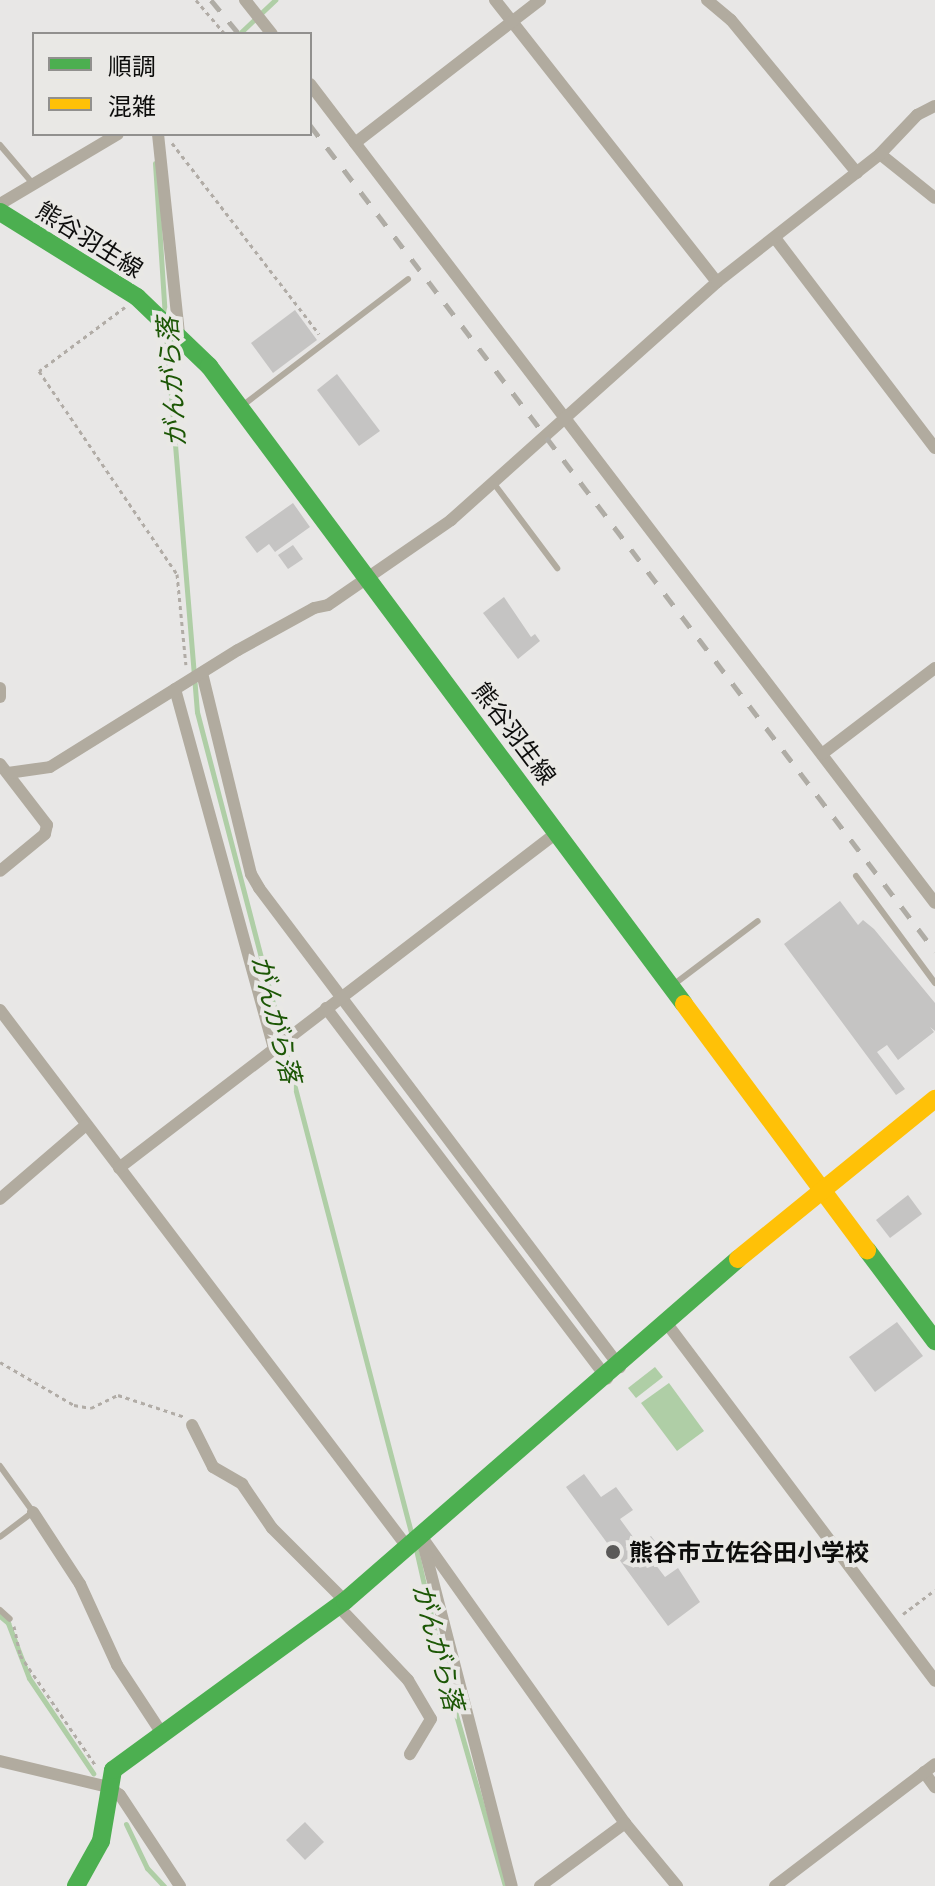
<!DOCTYPE html>
<meta charset="utf-8">
<style>
body{margin:0}
#map{position:relative;width:935px;height:1886px;overflow:hidden;background:#e8e7e6;font-family:"Golos Text","Noto Sans JP",sans-serif}
div>[style]{position:absolute}
.water>*{inset:0;background:#afcea6}
.stream>*{height:5px;margin:-2.5px;padding:0 2.5px;transform-origin:2.5px;border-radius:2.5px;background:#afcea6}
.building>*{inset:0;background:#c5c4c3}
.path>*{height:3px;margin-top:-1.5px;transform-origin:0;background:repeating-linear-gradient(90deg,#b1aca6 0 4px,transparent 0 8px)}
.lane>*{height:6px;margin:-3px;padding:0 3px;transform-origin:3px;border-radius:3px;background:#b1ab9f}
.street>*{height:12px;margin:-6px;padding:0 6px;transform-origin:6px;border-radius:6px;background:#b1ab9f}
.fast>*{height:18px;margin:-9px;padding:0 9px;transform-origin:9px;border-radius:9px;background:#4caf50}
.slow>*{height:18px;margin:-9px;padding:0 9px;transform-origin:9px;border-radius:9px;background:#ffc107}
.rail>*{height:5px;margin-top:-2.5px;transform-origin:0;background:repeating-linear-gradient(90deg,#afaca5 0 14px,transparent 0 28px)}
.dots>*{width:22px;height:22px;translate:-50% -50%;box-sizing:border-box;border:4px solid #e9e8e5;border-radius:50%}
span{translate:-50% -50%;white-space:nowrap;text-align:center;line-height:1.15;-webkit-text-stroke:8px #e9e8e5;paint-order:stroke}
.street-label{font-size:24px;color:#0d0d0c}
.poi-label{font-size:24px;color:#0d0d0c;font-weight:700}
.left{translate:0 -50%;text-align:left}
.water-label{font-size:26px;color:#1c5705;font-style:italic}
.legend{position:absolute;left:32px;top:32px;width:280px;height:104px;box-sizing:border-box;background:#e9e8e5;border:2px solid #91908e;margin:0;padding:10px 14px;list-style:none;font-size:24px;color:#0d0d0c}
.legend li{display:flex;align-items:center;gap:16px;height:40px}
.legend b{width:40px;border:2px solid #91908e}
</style>
<div id="map">
<div class="water">
<i style="clip-path:polygon(655px 1367px,663px 1377px,636px 1398px,628px 1388px)"></i>
<i style="clip-path:polygon(669px 1383px,704px 1431px,677px 1451px,641px 1403px)"></i>
</div>
<div class="stream">
<i style="left:239px;top:34px;width:50px;rotate:-43.4deg"></i>
<i style="left:155px;top:163px;width:154px;rotate:86.3deg"></i>
<i style="left:166px;top:335px;width:378px;rotate:85.3deg"></i>
<i style="left:197px;top:712px;width:852px;rotate:75.38deg"></i>
<i style="left:415px;top:1545px;width:131px;rotate:77.2deg"></i>
<i style="left:444px;top:1673px;width:222px;rotate:74deg"></i>
<i style="left:0;top:1616px;width:11px;rotate:41deg"></i>
<i style="left:8px;top:1623px;width:59px;rotate:69.1deg"></i>
<i style="left:29px;top:1678px;width:115px;rotate:56deg"></i>
<i style="left:126px;top:1824px;width:49px;rotate:64.5deg"></i>
<i style="left:147px;top:1868px;width:25px;rotate:47deg"></i>
</div>
<div class="building">
<i style="clip-path:polygon(295px 310px,317px 340px,273px 373px,251px 343px)"></i>
<i style="clip-path:polygon(337px 374px,380px 431px,359px 446px,317px 390px)"></i>
<i style="clip-path:polygon(293px 503px,310px 527px,275px 552px,269px 544px,257px 553px,245px 537px)"></i>
<i style="clip-path:polygon(293px 545px,303px 559px,288px 569px,278px 555px)"></i>
<i style="clip-path:polygon(504px 597px,531px 637px,535px 634px,540px 641px,518px 659px,483px 613px)"></i>
<i style="clip-path:polygon(840px 901px,858px 925px,863px 920px,874px 929px,935px 1003px,935px 1031px,930px 1027px,934px 1032px,898px 1060px,887px 1045px,877px 1052px,905px 1089px,896px 1095px,784px 944px)"></i>
<i style="clip-path:polygon(908px 1195px,922px 1214px,890px 1238px,876px 1220px)"></i>
<i style="clip-path:polygon(897px 1322px,923px 1356px,875px 1392px,849px 1357px)"></i>
<i style="clip-path:polygon(584px 1474px,601px 1497px,616px 1487px,633px 1510px,620px 1519px,639px 1545px,651px 1536px,663px 1552px,652px 1560px,665px 1577px,678px 1568px,700px 1602px,668px 1626px,566px 1487px)"></i>
<i style="clip-path:polygon(305px 1822px,324px 1842px,305px 1860px,286px 1840px)"></i>
</div>
<div class="path">
<i style="left:196px;top:0;width:45px;rotate:49.5deg"></i>
<i style="left:172px;top:143px;width:241px;rotate:52.4deg"></i>
<i style="left:125px;top:307px;width:107px;rotate:143.3deg"></i>
<i style="left:39px;top:371px;width:245px;rotate:55.8deg"></i>
<i style="left:177px;top:574px;width:91px;rotate:84.4deg"></i>
<i style="left:0;top:1362px;width:86px;rotate:30.2deg"></i>
<i style="left:74px;top:1405px;width:17px;rotate:10deg"></i>
<i style="left:91px;top:1408px;width:30px;rotate:-26deg"></i>
<i style="left:118px;top:1395px;width:71px;rotate:18.2deg"></i>
<i style="left:903px;top:1614px;width:40px;rotate:-37deg"></i>
<i style="left:14px;top:1626px;width:30px;rotate:78deg"></i>
<i style="left:20px;top:1655px;width:135px;rotate:55.6deg"></i>
</div>
<div class="lane">
<i style="left:0;top:145px;width:52px;rotate:49.6deg"></i>
<i style="left:242px;top:406px;width:209px;rotate:-37.4deg"></i>
<i style="left:495px;top:485px;width:104px;rotate:53.2deg"></i>
<i style="left:856px;top:876px;width:133px;rotate:53.6deg"></i>
<i style="left:673px;top:985px;width:106px;rotate:-37deg"></i>
<i style="left:0;top:1466px;width:57px;rotate:54.3deg"></i>
<i style="left:33px;top:1512px;width:41px;rotate:142.9deg"></i>
<i style="left:0;top:1610px;width:13px;rotate:42deg"></i>
</div>
<div class="street">
<i style="left:245px;top:0;width:43px;rotate:51.5deg"></i>
<i style="left:495px;top:0;width:359px;rotate:51.8deg"></i>
<i style="left:707px;top:0;width:31px;rotate:40deg"></i>
<i style="left:731px;top:20px;width:198px;rotate:50.5deg"></i>
<i style="left:310px;top:84px;width:1030px;rotate:52.65deg"></i>
<i style="left:158px;top:134px;width:202px;rotate:84deg"></i>
<i style="left:355px;top:143px;width:234px;rotate:-37.7deg"></i>
<i style="left:880px;top:154px;width:70px;rotate:38.7deg"></i>
<i style="left:0;top:204px;width:137px;rotate:-30.7deg"></i>
<i style="left:775px;top:238px;width:264px;rotate:52.7deg"></i>
<i style="left:202px;top:673px;width:207px;rotate:76.3deg"></i>
<i style="left:251px;top:874px;width:16px;rotate:60deg"></i>
<i style="left:259px;top:888px;width:600px;rotate:53deg"></i>
<i style="left:0;top:688px;width:9px;rotate:90deg"></i>
<i style="left:175px;top:689px;width:372px;rotate:74.6deg"></i>
<i style="left:822px;top:754px;width:142px;rotate:-37.3deg"></i>
<i style="left:0;top:764px;width:77px;rotate:52.4deg"></i>
<i style="left:47px;top:825px;width:9px;rotate:103deg"></i>
<i style="left:45px;top:834px;width:58px;rotate:140.6deg"></i>
<i style="left:8px;top:773px;width:42px;rotate:-8.1deg"></i>
<i style="left:50px;top:767px;width:221px;rotate:-31.9deg"></i>
<i style="left:238px;top:650px;width:87px;rotate:-28.9deg"></i>
<i style="left:314px;top:608px;width:14px;rotate:-12deg"></i>
<i style="left:328px;top:605px;width:150px;rotate:-34.6deg"></i>
<i style="left:451px;top:520px;width:357px;rotate:-41.8deg"></i>
<i style="left:717px;top:282px;width:207px;rotate:-38.1deg"></i>
<i style="left:880px;top:154px;width:54px;rotate:-46.5deg"></i>
<i style="left:917px;top:115px;width:20px;rotate:-27deg"></i>
<i style="left:326px;top:1008px;width:465px;rotate:52.8deg"></i>
<i style="left:0;top:1010px;width:675px;rotate:52.82deg"></i>
<i style="left:119px;top:1168px;width:554px;rotate:-37.45deg"></i>
<i style="left:0;top:1199px;width:113px;rotate:-40.7deg"></i>
<i style="left:668px;top:1325px;width:445px;rotate:53.1deg"></i>
<i style="left:192px;top:1425px;width:47px;rotate:63.4deg"></i>
<i style="left:213px;top:1467px;width:34px;rotate:30deg"></i>
<i style="left:242px;top:1484px;width:53px;rotate:55.7deg"></i>
<i style="left:272px;top:1528px;width:103px;rotate:45deg"></i>
<i style="left:33px;top:1512px;width:86px;rotate:56.9deg"></i>
<i style="left:80px;top:1584px;width:89px;rotate:65.4deg"></i>
<i style="left:117px;top:1665px;width:84px;rotate:56.7deg"></i>
<i style="left:421px;top:1536px;width:352px;rotate:54.6deg"></i>
<i style="left:625px;top:1823px;width:82px;rotate:50.5deg"></i>
<i style="left:423px;top:1543px;width:354px;rotate:75.5deg"></i>
<i style="left:338px;top:1606px;width:102px;rotate:46.6deg"></i>
<i style="left:408px;top:1680px;width:45px;rotate:59.5deg"></i>
<i style="left:431px;top:1719px;width:41px;rotate:121deg"></i>
<i style="left:0;top:1761px;width:111px;rotate:13.5deg"></i>
<i style="left:108px;top:1787px;width:14px;rotate:34deg"></i>
<i style="left:120px;top:1795px;width:109px;rotate:56.6deg"></i>
<i style="left:924px;top:1772px;width:19px;rotate:54deg"></i>
<i style="left:540px;top:1886px;width:106px;rotate:-36.5deg"></i>
<i style="left:775px;top:1886px;width:201px;rotate:-37.3deg"></i>
</div>
<div class="fast">
<i style="left:0;top:212px;width:161px;rotate:31.8deg"></i>
<i style="left:137px;top:297px;width:100px;rotate:43.8deg"></i>
<i style="left:209px;top:366px;width:795px;rotate:53.33deg"></i>
<i style="left:867px;top:1250px;width:114px;rotate:53.2deg"></i>
<i style="left:76px;top:1886px;width:51px;rotate:-60.9deg"></i>
<i style="left:101px;top:1841px;width:72px;rotate:-80.4deg"></i>
<i style="left:113px;top:1770px;width:287px;rotate:-36.1deg"></i>
<i style="left:345px;top:1601px;width:521px;rotate:-41.03deg"></i>
</div>
<div class="slow">
<i style="left:684px;top:1004px;width:307px;rotate:53.4deg"></i>
<i style="left:738px;top:1259px;width:254px;rotate:-39.1deg"></i>
</div>
<div class="rail">
<i style="left:211px;top:0;width:44px;rotate:50.5deg"></i>
<i style="left:310px;top:125px;width:1036px;rotate:52.89deg"></i>
</div>
<div class="dots">
<i style="left:613px;top:1552px;background:#5a5958"></i>
</div>
<div class="street-label">
<span style="left:90px;top:239px;rotate:32deg">熊谷羽生線</span>
<span style="left:515px;top:733px;rotate:53deg">熊谷羽生線</span>
</div>
<div class="poi-label">
<span class="left" style="left:629px;top:1552px">熊谷市立佐谷田小学校</span>
</div>
<div class="water-label">
<span style="left:172px;top:382px;rotate:-94deg">がんがら落</span>
<span style="left:276px;top:1019px;rotate:76deg">がんがら落</span>
<span style="left:438px;top:1647px;rotate:75deg">がんがら落</span>
</div>
<ul class="legend">
<li><b style="height:10px;background:#4caf50"></b>順調</li>
<li><b style="height:10px;background:#ffc107"></b>混雑</li>
</ul>
</div>
